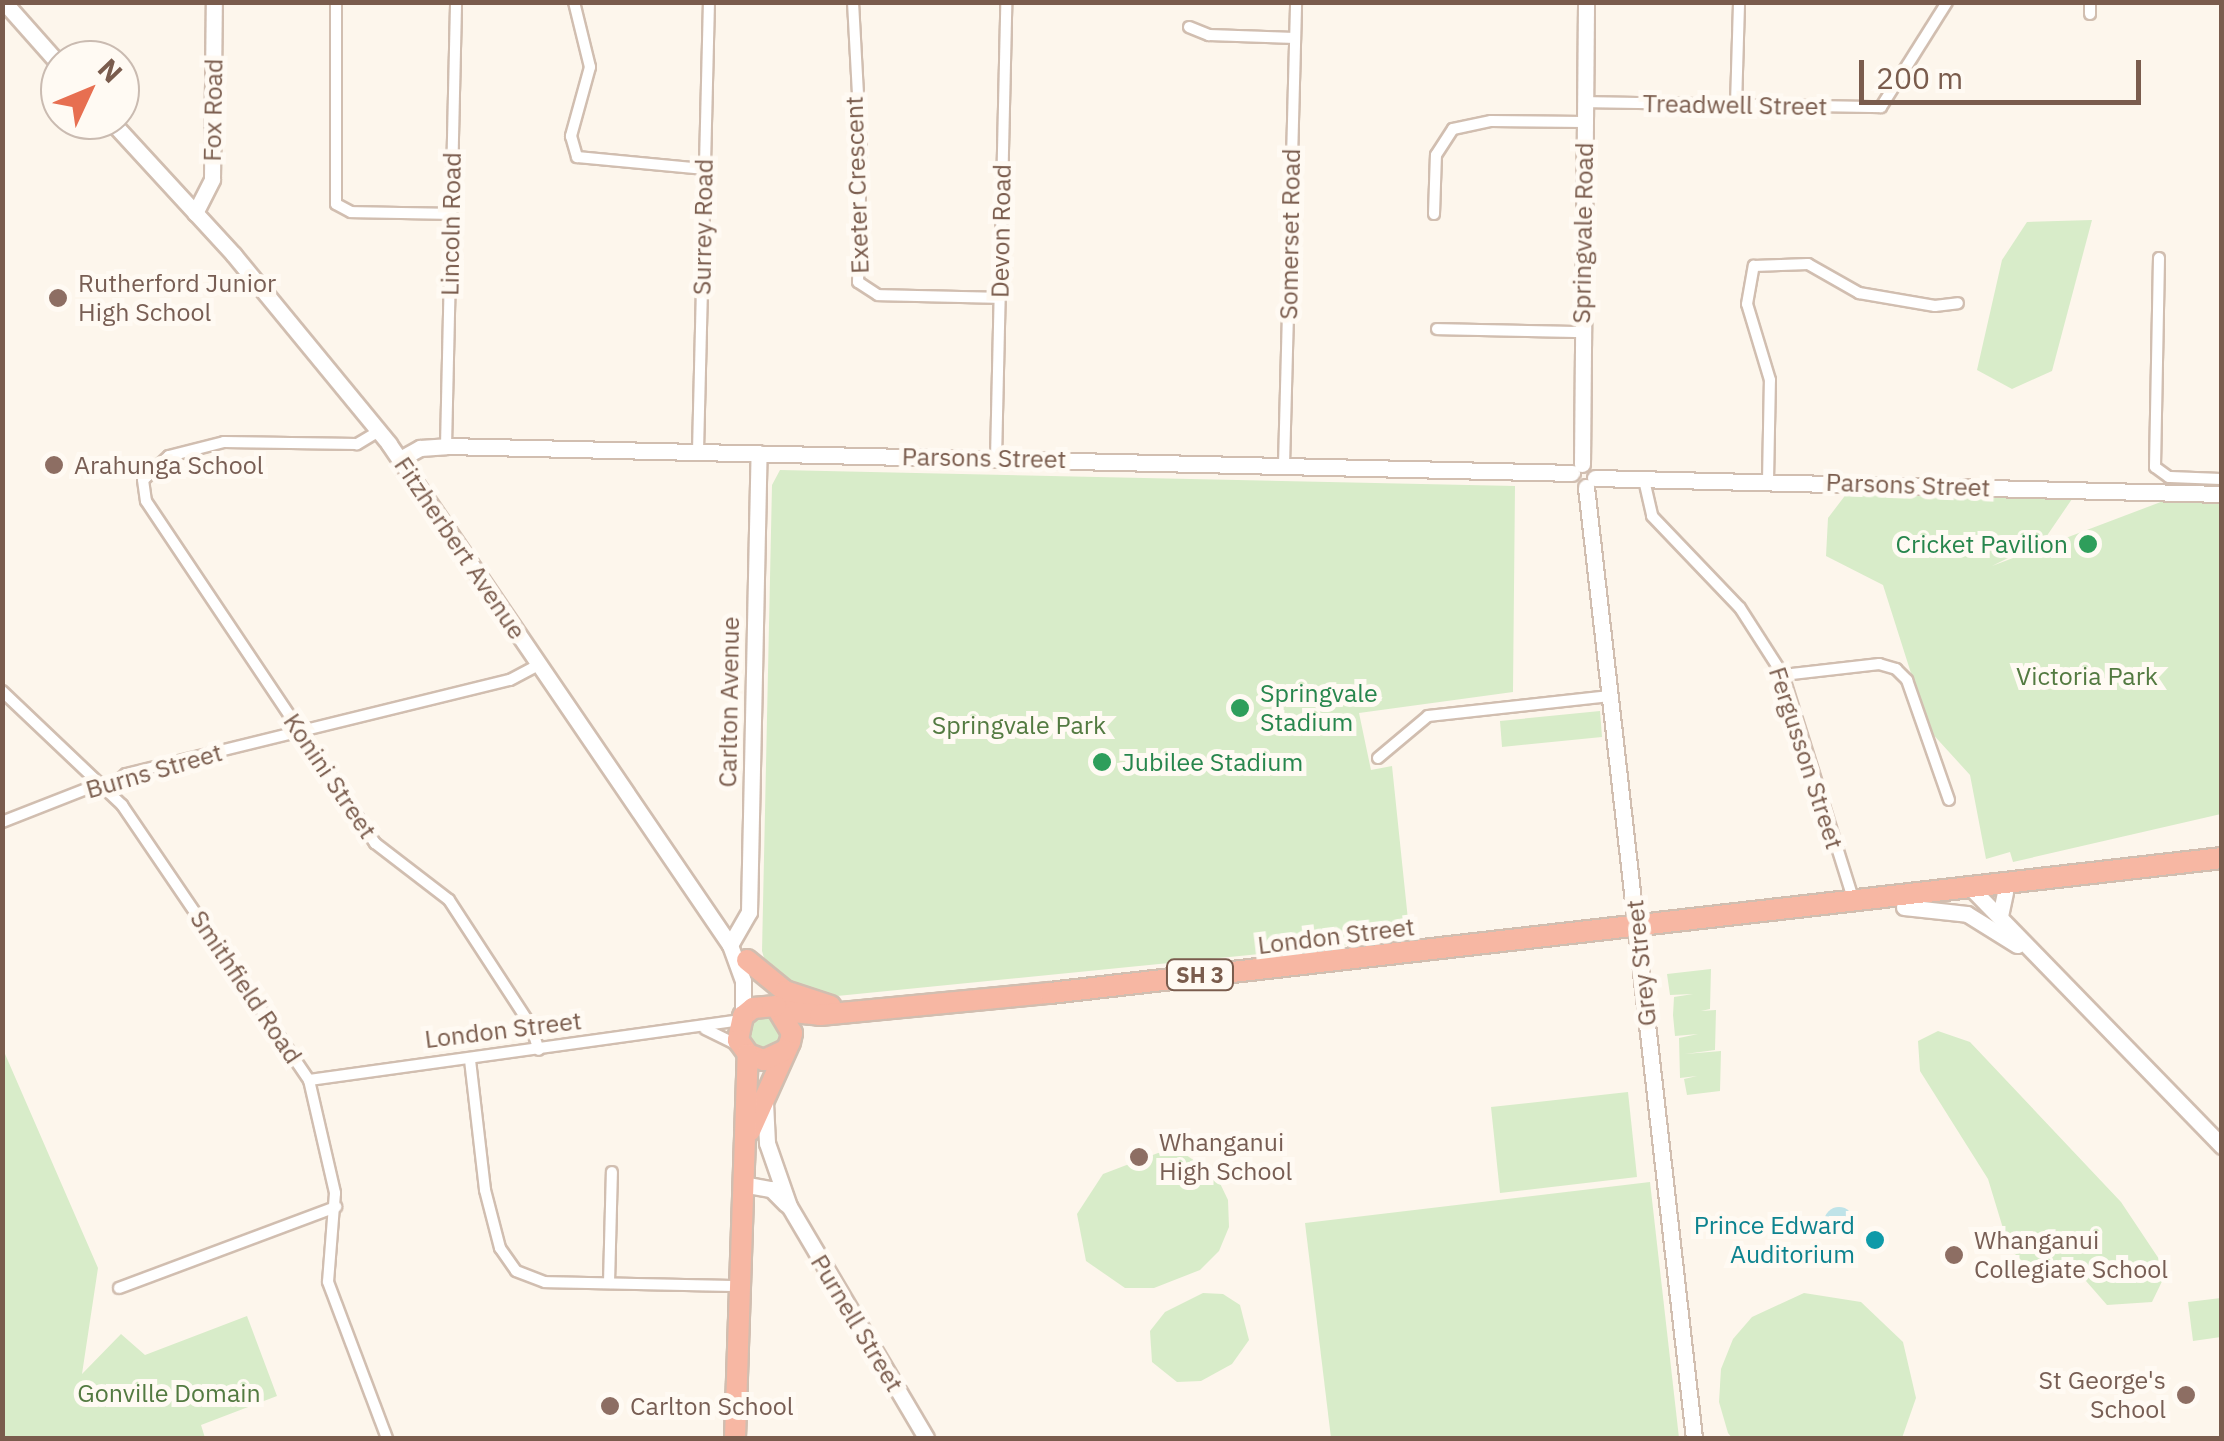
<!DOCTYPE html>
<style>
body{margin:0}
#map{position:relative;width:2224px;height:1441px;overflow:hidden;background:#fdf6ec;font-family:"IBM Plex Sans",sans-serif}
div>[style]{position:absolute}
.green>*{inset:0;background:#d8ecc9}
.water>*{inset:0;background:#bfe3e8}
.round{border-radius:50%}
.roads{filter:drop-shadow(2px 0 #d1beb0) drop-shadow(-2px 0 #d1beb0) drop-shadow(0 2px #d1beb0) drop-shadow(0 -2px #d1beb0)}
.street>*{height:10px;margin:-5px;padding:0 5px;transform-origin:5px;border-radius:5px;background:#fff}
.secondary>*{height:15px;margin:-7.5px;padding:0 7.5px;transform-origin:7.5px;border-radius:7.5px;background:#fff}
.highway>*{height:20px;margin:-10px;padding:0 10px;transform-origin:10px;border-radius:10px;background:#f7b7a3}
.dots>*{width:28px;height:28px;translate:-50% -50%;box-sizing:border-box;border:5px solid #fffaf3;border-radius:50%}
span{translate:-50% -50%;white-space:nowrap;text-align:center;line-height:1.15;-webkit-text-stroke:10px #fffaf3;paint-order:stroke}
.shield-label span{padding:2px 8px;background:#fffaf3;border:2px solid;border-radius:8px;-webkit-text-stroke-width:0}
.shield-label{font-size:22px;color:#7a5c4d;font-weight:700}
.street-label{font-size:25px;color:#7a5c4d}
.education-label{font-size:25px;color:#785e54}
.left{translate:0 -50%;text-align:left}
.right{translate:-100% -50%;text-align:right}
.leisure-label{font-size:25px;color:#27864d}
.park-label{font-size:25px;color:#537a41}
.culture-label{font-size:25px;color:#0d838f}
.frame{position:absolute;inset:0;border:5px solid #7a5c4d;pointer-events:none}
.north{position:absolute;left:40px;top:40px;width:100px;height:100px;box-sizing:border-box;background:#fffaf3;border:2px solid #cabbb1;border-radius:50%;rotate:46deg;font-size:28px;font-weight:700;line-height:40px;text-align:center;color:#7a5c4d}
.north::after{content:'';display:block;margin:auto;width:35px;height:45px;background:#e76f51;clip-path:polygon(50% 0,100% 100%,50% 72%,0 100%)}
.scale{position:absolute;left:1859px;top:60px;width:282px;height:45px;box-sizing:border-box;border:5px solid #7a5c4d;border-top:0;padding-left:12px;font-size:30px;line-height:35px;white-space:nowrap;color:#7a5c4d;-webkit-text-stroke:8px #fffaf3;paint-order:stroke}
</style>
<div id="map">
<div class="green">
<i style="clip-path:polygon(2092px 220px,2052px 371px,2012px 389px,1977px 370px,2002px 260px,2027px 222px)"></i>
<i style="clip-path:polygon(780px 470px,1515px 486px,1513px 692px,1359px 713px,1371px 770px,1392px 766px,1410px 939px,837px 996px,803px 990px,767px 968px,762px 951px,772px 485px)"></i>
<i style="clip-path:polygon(1847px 493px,2072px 499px,2044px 540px,1992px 566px,2166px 500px,2221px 501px,2221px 814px,2013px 862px,2010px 852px,1986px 859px,1970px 775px,1929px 730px,1883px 585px,1826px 556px,1828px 518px)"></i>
<i style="clip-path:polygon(1600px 711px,1602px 737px,1502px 747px,1500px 721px)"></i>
<i style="clip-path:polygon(1711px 969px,1710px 1009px,1701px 1011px,1716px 1010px,1715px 1050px,1685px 1054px,1721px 1051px,1720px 1091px,1687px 1095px,1684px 1079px,1697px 1076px,1680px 1078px,1679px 1038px,1698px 1034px,1675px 1036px,1673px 1015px,1674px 997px,1693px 994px,1670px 995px,1667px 974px)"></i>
<i style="clip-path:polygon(768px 1011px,785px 1038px,771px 1053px,750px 1048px,745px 1022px)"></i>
<i style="clip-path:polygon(1938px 1031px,1970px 1042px,2121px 1202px,2167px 1271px,2152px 1302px,2107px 1305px,2086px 1281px,2031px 1270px,2009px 1248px,1988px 1179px,1920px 1071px,1918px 1041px)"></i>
<i style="clip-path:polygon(2px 1047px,98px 1268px,82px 1374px,121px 1334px,145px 1355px,247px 1316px,277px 1396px,201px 1425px,205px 1438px,3px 1438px)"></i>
<i style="clip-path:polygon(1628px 1092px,1637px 1177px,1500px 1193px,1491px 1107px)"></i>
<i style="clip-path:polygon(1158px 1153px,1186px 1155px,1216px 1175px,1228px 1200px,1229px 1227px,1219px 1251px,1200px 1270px,1154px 1288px,1125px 1288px,1086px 1261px,1077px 1214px,1103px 1174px)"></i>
<i style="clip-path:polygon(1650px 1182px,1679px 1438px,1331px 1438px,1305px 1223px)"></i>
<i style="clip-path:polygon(1203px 1293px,1223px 1294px,1240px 1305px,1249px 1340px,1232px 1364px,1201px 1381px,1177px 1382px,1152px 1362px,1150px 1331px,1165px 1312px)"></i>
<i style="clip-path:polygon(1804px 1293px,1861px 1302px,1903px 1342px,1916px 1398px,1902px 1438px,1732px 1438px,1728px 1433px,1719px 1402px,1721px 1369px,1733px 1339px,1752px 1317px)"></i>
<i style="clip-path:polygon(2221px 1298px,2221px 1337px,2193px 1341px,2188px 1302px)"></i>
</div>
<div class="water">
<i class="round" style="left:1824px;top:1207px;width:30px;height:30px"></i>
</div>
<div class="roads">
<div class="street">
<i style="left:336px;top:2px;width:202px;rotate:90deg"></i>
<i style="left:336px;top:204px;width:17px;rotate:28deg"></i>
<i style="left:351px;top:212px;width:100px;rotate:1.1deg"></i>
<i style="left:574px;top:2px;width:67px;rotate:76.2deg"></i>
<i style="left:590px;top:67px;width:72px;rotate:105.4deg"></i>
<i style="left:571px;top:136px;width:22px;rotate:74deg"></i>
<i style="left:577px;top:157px;width:129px;rotate:5.4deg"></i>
<i style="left:853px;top:2px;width:149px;rotate:86.9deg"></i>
<i style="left:861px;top:151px;width:131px;rotate:91.3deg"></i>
<i style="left:858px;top:282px;width:24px;rotate:33deg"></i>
<i style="left:878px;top:295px;width:122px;rotate:1.4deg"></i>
<i style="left:2090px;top:2px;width:12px;rotate:90deg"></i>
<i style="left:1189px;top:27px;width:22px;rotate:22deg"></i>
<i style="left:1209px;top:35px;width:86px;rotate:2deg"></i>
<i style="left:1585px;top:102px;width:296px;rotate:1deg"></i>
<i style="left:1881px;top:107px;width:124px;rotate:-57.8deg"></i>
<i style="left:1736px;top:105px;width:103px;rotate:-88.3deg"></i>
<i style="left:1434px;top:214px;width:59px;rotate:-88.1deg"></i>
<i style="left:1436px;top:155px;width:31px;rotate:-57deg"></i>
<i style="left:1453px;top:129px;width:39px;rotate:-12deg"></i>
<i style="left:1491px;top:121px;width:93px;rotate:0.6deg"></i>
<i style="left:2159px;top:258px;width:209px;rotate:91.1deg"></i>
<i style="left:2155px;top:467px;width:17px;rotate:36deg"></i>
<i style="left:2169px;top:477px;width:53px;rotate:2.2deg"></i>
<i style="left:1437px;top:329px;width:145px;rotate:1.2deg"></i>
<i style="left:379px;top:431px;width:26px;rotate:149deg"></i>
<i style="left:357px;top:444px;width:133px;rotate:-179.1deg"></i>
<i style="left:224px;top:442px;width:57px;rotate:165.7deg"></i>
<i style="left:169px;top:456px;width:35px;rotate:137deg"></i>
<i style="left:143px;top:480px;width:21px;rotate:82deg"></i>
<i style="left:146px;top:501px;width:412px;rotate:56.2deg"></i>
<i style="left:375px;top:843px;width:93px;rotate:37.6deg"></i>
<i style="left:449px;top:900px;width:150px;rotate:56.9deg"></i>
<i style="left:531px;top:1026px;width:25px;rotate:72deg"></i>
<i style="left:446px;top:446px;width:444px;rotate:-88.7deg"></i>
<i style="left:698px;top:451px;width:449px;rotate:-88.6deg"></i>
<i style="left:996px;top:459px;width:457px;rotate:-88.7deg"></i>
<i style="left:1284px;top:465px;width:463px;rotate:-88.5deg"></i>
<i style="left:1644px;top:480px;width:37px;rotate:77deg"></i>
<i style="left:1652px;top:516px;width:127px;rotate:46.3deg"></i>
<i style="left:1740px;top:608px;width:80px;rotate:57.3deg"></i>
<i style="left:1783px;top:675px;width:235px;rotate:72.6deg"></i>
<i style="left:1768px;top:481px;width:101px;rotate:-88.9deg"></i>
<i style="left:1770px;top:380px;width:79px;rotate:-106.8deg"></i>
<i style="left:1747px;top:304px;width:39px;rotate:-80deg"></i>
<i style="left:1754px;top:266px;width:54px;rotate:-2.1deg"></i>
<i style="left:1808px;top:264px;width:59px;rotate:29.6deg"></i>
<i style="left:1859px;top:293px;width:77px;rotate:9.7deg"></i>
<i style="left:1935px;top:306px;width:23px;rotate:-7deg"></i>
<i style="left:1783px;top:675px;width:97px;rotate:-6.5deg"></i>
<i style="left:1879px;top:664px;width:18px;rotate:16deg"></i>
<i style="left:1896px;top:669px;width:16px;rotate:45deg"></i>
<i style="left:1907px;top:680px;width:127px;rotate:70.7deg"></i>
<i style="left:2px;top:691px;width:166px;rotate:43.5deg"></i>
<i style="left:122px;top:805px;width:333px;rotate:55.8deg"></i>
<i style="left:309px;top:1080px;width:116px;rotate:77deg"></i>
<i style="left:335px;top:1193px;width:89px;rotate:94.5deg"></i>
<i style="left:328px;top:1282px;width:167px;rotate:69.3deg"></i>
<i style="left:1378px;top:758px;width:65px;rotate:-40deg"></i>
<i style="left:1428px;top:716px;width:183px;rotate:-6.3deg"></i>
<i style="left:2px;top:822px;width:99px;rotate:-21.4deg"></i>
<i style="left:94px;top:786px;width:20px;rotate:-3deg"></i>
<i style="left:114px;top:785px;width:16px;rotate:-43deg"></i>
<i style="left:126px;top:774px;width:395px;rotate:-13.8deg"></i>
<i style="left:510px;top:680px;width:32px;rotate:-28deg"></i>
<i style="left:705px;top:1029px;width:37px;rotate:26deg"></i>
<i style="left:470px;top:1060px;width:131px;rotate:83.4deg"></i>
<i style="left:485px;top:1190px;width:60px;rotate:75.5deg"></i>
<i style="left:500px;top:1248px;width:28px;rotate:55deg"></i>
<i style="left:516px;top:1271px;width:31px;rotate:21deg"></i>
<i style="left:545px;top:1282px;width:195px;rotate:1.2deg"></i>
<i style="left:309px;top:1080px;width:435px;rotate:-7.9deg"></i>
<i style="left:609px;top:1283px;width:111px;rotate:-88.5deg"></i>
<i style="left:119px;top:1288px;width:232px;rotate:-20.5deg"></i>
</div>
<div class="secondary">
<i style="left:4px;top:2px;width:84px;rotate:48.4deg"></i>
<i style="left:110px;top:120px;width:183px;rotate:47.4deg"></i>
<i style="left:234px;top:255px;width:244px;rotate:50.6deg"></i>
<i style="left:389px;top:444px;width:606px;rotate:55.76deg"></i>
<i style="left:730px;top:945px;width:38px;rotate:70deg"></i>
<i style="left:743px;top:981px;width:35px;rotate:90deg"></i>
<i style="left:195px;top:213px;width:38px;rotate:-63deg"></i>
<i style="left:212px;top:179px;width:177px;rotate:-89.4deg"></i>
<i style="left:400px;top:459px;width:23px;rotate:-29deg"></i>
<i style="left:420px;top:448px;width:26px;rotate:-4deg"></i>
<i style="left:446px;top:446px;width:1126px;rotate:1.37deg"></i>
<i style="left:1582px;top:464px;width:462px;rotate:-89.5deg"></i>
<i style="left:1595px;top:478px;width:627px;rotate:1.46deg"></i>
<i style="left:1586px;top:487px;width:957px;rotate:83.52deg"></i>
<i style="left:1971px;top:888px;width:360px;rotate:45.8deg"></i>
<i style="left:1904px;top:907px;width:63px;rotate:6.3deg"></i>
<i style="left:1967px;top:914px;width:59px;rotate:31.8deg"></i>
<i style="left:2000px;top:916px;width:24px;rotate:-78deg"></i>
<i style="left:730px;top:945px;width:38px;rotate:-60deg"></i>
<i style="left:749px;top:912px;width:459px;rotate:-88.8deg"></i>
<i style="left:765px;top:1102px;width:41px;rotate:87.2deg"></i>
<i style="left:767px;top:1143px;width:67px;rotate:70.8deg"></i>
<i style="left:789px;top:1206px;width:269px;rotate:59.4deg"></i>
<i style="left:742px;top:1184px;width:29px;rotate:10deg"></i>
<i style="left:771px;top:1189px;width:21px;rotate:45deg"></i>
</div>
<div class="highway">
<i style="left:747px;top:960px;width:49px;rotate:39.2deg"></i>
<i style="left:785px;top:991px;width:48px;rotate:18.1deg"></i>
<i style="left:783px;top:1011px;width:37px;rotate:6deg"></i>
<i style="left:820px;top:1015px;width:231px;rotate:-5.5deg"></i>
<i style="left:1050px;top:993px;width:1180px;rotate:-6.57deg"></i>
<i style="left:750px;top:1131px;width:98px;rotate:-65.8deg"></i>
<i style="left:790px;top:1042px;width:9px;rotate:-77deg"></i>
<i style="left:792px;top:1033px;width:31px;rotate:-121deg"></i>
<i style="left:776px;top:1006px;width:23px;rotate:175deg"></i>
<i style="left:753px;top:1008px;width:13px;rotate:141deg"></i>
<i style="left:743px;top:1016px;width:25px;rotate:102deg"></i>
<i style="left:738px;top:1040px;width:17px;rotate:54deg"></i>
<i style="left:748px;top:1054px;width:17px;rotate:21deg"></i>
<i style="left:764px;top:1060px;width:23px;rotate:-25deg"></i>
<i style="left:735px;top:1438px;width:384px;rotate:-88.1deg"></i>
</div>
</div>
<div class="dots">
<i style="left:58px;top:298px;background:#8d6e63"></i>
<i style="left:54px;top:465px;background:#8d6e63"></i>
<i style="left:2088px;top:544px;background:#2e9e5b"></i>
<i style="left:1240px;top:708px;background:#2e9e5b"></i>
<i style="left:1102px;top:762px;background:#2e9e5b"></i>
<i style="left:1139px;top:1157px;background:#8d6e63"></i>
<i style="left:1875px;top:1240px;background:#0f9aa8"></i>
<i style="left:1954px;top:1255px;background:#8d6e63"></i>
<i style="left:2186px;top:1395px;background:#8d6e63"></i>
<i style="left:610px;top:1406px;background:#8d6e63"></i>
</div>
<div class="shield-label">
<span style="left:1200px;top:975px">SH 3</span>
</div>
<div class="street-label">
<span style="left:1735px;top:105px;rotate:1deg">Treadwell Street</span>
<span style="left:213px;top:110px;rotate:-89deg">Fox Road</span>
<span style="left:857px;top:185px;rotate:-92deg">Exeter Crescent</span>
<span style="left:451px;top:224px;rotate:-89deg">Lincoln Road</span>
<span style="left:703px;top:227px;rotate:-89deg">Surrey Road</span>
<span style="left:1001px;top:231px;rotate:-89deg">Devon Road</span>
<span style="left:1583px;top:233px;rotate:-89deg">Springvale Road</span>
<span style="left:1290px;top:234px;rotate:-89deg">Somerset Road</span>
<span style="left:984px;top:458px;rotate:1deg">Parsons Street</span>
<span style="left:1908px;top:485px;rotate:2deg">Parsons Street</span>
<span style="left:460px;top:548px;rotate:56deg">Fitzherbert Avenue</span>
<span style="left:729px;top:702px;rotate:-89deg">Carlton Avenue</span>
<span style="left:1806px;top:758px;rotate:72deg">Fergusson Street</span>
<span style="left:154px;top:771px;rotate:-16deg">Burns Street</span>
<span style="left:330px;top:776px;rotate:56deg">Konini Street</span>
<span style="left:1336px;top:936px;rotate:-7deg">London Street</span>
<span style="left:1641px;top:963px;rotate:-96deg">Grey Street</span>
<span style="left:246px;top:987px;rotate:56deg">Smithfield Road</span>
<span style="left:503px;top:1030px;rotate:-7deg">London Street</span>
<span style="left:857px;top:1323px;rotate:59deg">Purnell Street</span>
</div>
<div class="education-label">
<span class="left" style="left:78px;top:298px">Rutherford Junior<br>High School</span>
<span class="left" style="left:74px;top:465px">Arahunga School</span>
<span class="left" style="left:1159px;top:1157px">Whanganui<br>High School</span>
<span class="left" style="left:1974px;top:1255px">Whanganui<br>Collegiate School</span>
<span class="right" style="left:2166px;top:1395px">St George's<br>School</span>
<span class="left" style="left:630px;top:1406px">Carlton School</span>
</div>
<div class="leisure-label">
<span class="right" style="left:2068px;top:544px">Cricket Pavilion</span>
<span class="left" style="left:1260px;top:708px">Springvale<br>Stadium</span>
<span class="left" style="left:1122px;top:762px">Jubilee Stadium</span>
</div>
<div class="park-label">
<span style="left:2087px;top:676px">Victoria Park</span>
<span style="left:1019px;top:725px">Springvale Park</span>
<span style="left:169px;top:1393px">Gonville Domain</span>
</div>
<div class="culture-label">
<span class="right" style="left:1855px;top:1240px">Prince Edward<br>Auditorium</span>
</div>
<div class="frame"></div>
<div class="north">N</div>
<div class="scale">200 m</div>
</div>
